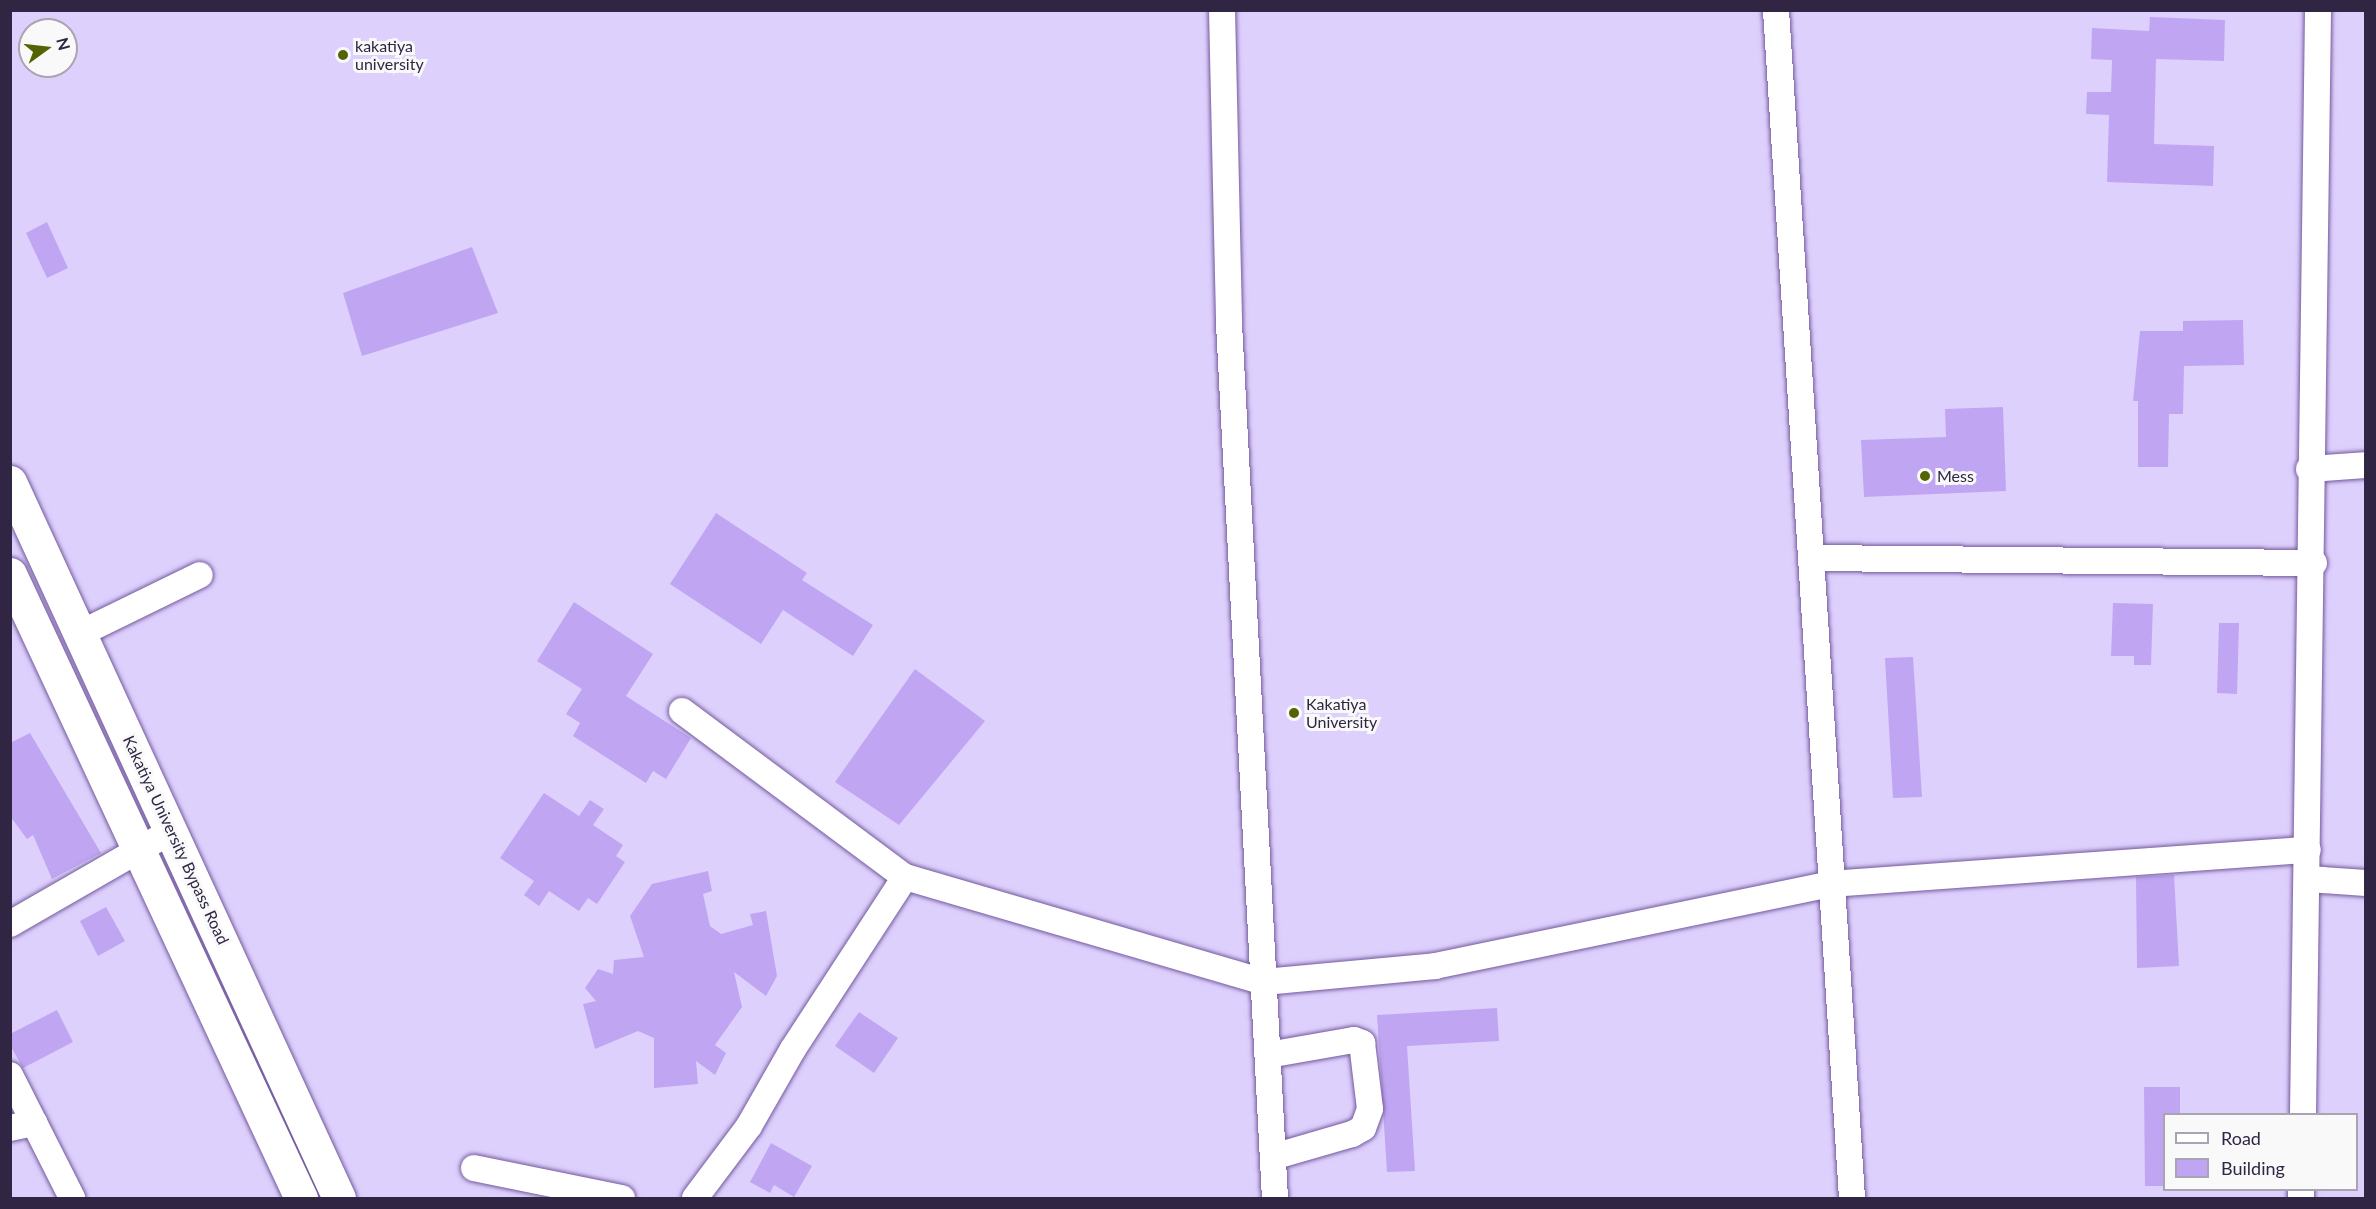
<!DOCTYPE html>
<style>
body{margin:0}
#map{position:relative;width:2376px;height:1209px;overflow:hidden;background:#ded0fd;font-family:Lato,sans-serif}
div>[style]{position:absolute}
.building>*{inset:0;background:#c0a6f2}
.roads{filter:drop-shadow(0 0 2px #735a9e) drop-shadow(0 0 2px #735a9e)}
.minor>*{height:26px;margin:-13px;padding:0 13px;transform-origin:13px;border-radius:13px;background:#fff}
.major>*{height:33px;margin:-16.5px;padding:0 16.5px;transform-origin:16.5px;border-radius:16.5px;background:#fff}
.dots>*{width:16px;height:16px;translate:-50% -50%;box-sizing:border-box;border:3px solid #f9f9f9;border-radius:50%}
span{translate:-50% -50%;white-space:nowrap;text-align:center;line-height:1.15;-webkit-text-stroke:6px #f9f9f9;paint-order:stroke}
.poi-label{font-size:16px;color:#302643}
.left{translate:0 -50%;text-align:left}
.street-label{font-size:16px;color:#302643}
.frame{position:absolute;inset:0;border:12px solid #302643;pointer-events:none}
.legend{position:absolute;left:2163px;top:1113px;width:195px;height:78px;box-sizing:border-box;background:#f9f9f9;border:2px solid #a9a5b0;margin:0;padding:8px 10px;list-style:none;font-size:18px;color:#302643}
.legend li{display:flex;align-items:center;gap:12px;height:30px}
.legend b{width:30px;border:2px solid #a9a5b0}
.north{position:absolute;left:18px;top:18px;width:60px;height:60px;box-sizing:border-box;background:#f9f9f9;border:2px solid #a9a5b0;border-radius:50%;rotate:75deg;font-size:16px;font-weight:700;line-height:24px;text-align:center;color:#302643}
.north::after{content:'';display:block;margin:auto;width:21px;height:27px;background:#546306;clip-path:polygon(50% 0,100% 100%,50% 72%,0 100%)}
</style>
<div id="map">
<div class="building">
<div style="clip-path:polygon(2150px 17px,2225px 20px,2224px 61px,2156px 59px,2154px 144px,2214px 146px,2213px 186px,2107px 182px,2109px 115px,2086px 114px,2087px 92px,2111px 92px,2112px 60px,2091px 59px,2092px 28px,2149px 31px)"></div>
<div style="clip-path:polygon(47px 222px,68px 268px,47px 278px,26px 233px)"></div>
<div style="clip-path:polygon(472px 247px,498px 313px,362px 356px,343px 293px)"></div>
<div style="clip-path:polygon(2243px 320px,2244px 365px,2184px 366px,2183px 414px,2169px 414px,2168px 467px,2138px 467px,2138px 401px,2133px 401px,2140px 331px,2183px 331px,2183px 321px)"></div>
<div style="clip-path:polygon(2003px 407px,2006px 491px,1864px 497px,1861px 440px,1946px 437px,1945px 409px)"></div>
<div style="clip-path:polygon(716px 513px,807px 573px,802px 580px,873px 625px,853px 656px,783px 610px,761px 644px,670px 584px)"></div>
<div style="clip-path:polygon(574px 602px,653px 654px,626px 696px,691px 738px,666px 779px,653px 771px,646px 783px,573px 736px,580px 723px,566px 714px,582px 689px,537px 661px)"></div>
<div style="clip-path:polygon(2113px 603px,2153px 604px,2151px 665px,2134px 665px,2134px 656px,2111px 656px)"></div>
<div style="clip-path:polygon(2219px 623px,2239px 623px,2237px 694px,2217px 693px)"></div>
<div style="clip-path:polygon(1913px 657px,1922px 797px,1893px 798px,1885px 658px)"></div>
<div style="clip-path:polygon(915px 669px,985px 721px,899px 825px,835px 782px)"></div>
<div style="clip-path:polygon(30px 733px,101px 853px,52px 879px,33px 835px,27px 839px,10px 816px,10px 743px)"></div>
<div style="clip-path:polygon(544px 793px,579px 816px,590px 800px,604px 809px,593px 825px,623px 845px,616px 856px,625px 862px,597px 904px,588px 898px,579px 911px,549px 891px,539px 906px,524px 895px,534px 881px,500px 858px)"></div>
<div style="clip-path:polygon(708px 871px,712px 891px,703px 894px,710px 926px,721px 934px,753px 925px,750px 914px,766px 911px,777px 976px,766px 996px,734px 972px,742px 1007px,715px 1045px,726px 1053px,715px 1075px,696px 1061px,698px 1084px,654px 1088px,654px 1038px,638px 1031px,595px 1049px,583px 1004px,596px 1001px,585px 988px,598px 969px,613px 974px,614px 960px,644px 957px,630px 916px,652px 884px)"></div>
<div style="clip-path:polygon(2174px 875px,2179px 966px,2137px 968px,2136px 877px)"></div>
<div style="clip-path:polygon(106px 907px,125px 941px,98px 956px,80px 921px)"></div>
<div style="clip-path:polygon(1497px 1008px,1499px 1041px,1407px 1046px,1415px 1171px,1387px 1172px,1377px 1015px)"></div>
<div style="clip-path:polygon(57px 1010px,73px 1042px,23px 1068px,10px 1045px,10px 1034px)"></div>
<div style="clip-path:polygon(859px 1012px,898px 1038px,874px 1073px,835px 1046px)"></div>
<div style="clip-path:polygon(2144px 1087px,2180px 1087px,2180px 1114px,2164px 1114px,2164px 1186px,2145px 1186px)"></div>
<div style="clip-path:polygon(771px 1143px,812px 1166px,794px 1197px,774px 1185px,770px 1193px,750px 1182px)"></div>
</div>
<div class="roads">
<div class="minor">
<div style="left:1222px;top:10px;width:314px;rotate:88.7deg"></div>
<div style="left:1229px;top:324px;width:875px;rotate:86.99deg"></div>
<div style="left:1776px;top:10px;width:1190px;rotate:86.34deg"></div>
<div style="left:2309px;top:469px;width:57px;rotate:-4deg"></div>
<div style="left:1811px;top:558px;width:503px;rotate:0.57deg"></div>
<div style="left:81px;top:633px;width:132px;rotate:-26deg"></div>
<div style="left:682px;top:711px;width:278px;rotate:36.7deg"></div>
<div style="left:905px;top:877px;width:374px;rotate:16.3deg"></div>
<div style="left:1264px;top:982px;width:172px;rotate:-5.3deg"></div>
<div style="left:1435px;top:966px;width:403px;rotate:-11.7deg"></div>
<div style="left:1830px;top:884px;width:479px;rotate:-4.1deg"></div>
<div style="left:2308px;top:879px;width:58px;rotate:3.9deg"></div>
<div style="left:10px;top:924px;width:185px;rotate:-29.9deg"></div>
<div style="left:1268px;top:1055px;width:87px;rotate:-9.9deg"></div>
<div style="left:1354px;top:1040px;width:9px;rotate:21deg"></div>
<div style="left:1362px;top:1043px;width:66px;rotate:83.1deg"></div>
<div style="left:1370px;top:1109px;width:20px;rotate:110deg"></div>
<div style="left:1363px;top:1128px;width:13px;rotate:151deg"></div>
<div style="left:1352px;top:1134px;width:82px;rotate:163.8deg"></div>
<div style="left:10px;top:1075px;width:138px;rotate:63.2deg"></div>
<div style="left:2303px;top:1114px;width:1104px;rotate:-89.22deg"></div>
<div style="left:10px;top:1128px;width:25px;rotate:-12deg"></div>
<div style="left:474px;top:1168px;width:151px;rotate:11.5deg"></div>
<div style="left:695px;top:1198px;width:90px;rotate:-53.1deg"></div>
<div style="left:749px;top:1126px;width:89px;rotate:-60.3deg"></div>
<div style="left:793px;top:1049px;width:205px;rotate:-56.9deg"></div>
<div style="left:2301px;top:1198px;width:8px;rotate:-90deg"></div>
</div>
<div class="major">
<div style="left:10px;top:482px;width:788px;rotate:65.32deg"></div>
<div style="left:10px;top:574px;width:689px;rotate:65deg"></div>
</div>
</div>
<div class="dots">
<div style="left:343px;top:55px;background:#546306"></div>
<div style="left:1925px;top:476px;background:#546306"></div>
<div style="left:1294px;top:713px;background:#546306"></div>
</div>
<div class="poi-label">
<span class="left" style="left:355px;top:55px">kakatiya<br>university</span>
<span class="left" style="left:1937px;top:476px">Mess</span>
<span class="left" style="left:1306px;top:713px">Kakatiya<br>University</span>
</div>
<div class="street-label">
<span style="left:176px;top:840px;rotate:65deg">Kakatiya University Bypass Road</span>
</div>
<div class="frame"></div>
<ul class="legend">
<li><b style="height:8px;background:#fff"></b>Road</li>
<li><b style="height:16px;background:#c0a6f2"></b>Building</li>
</ul>
<div class="north">N</div>
</div>
